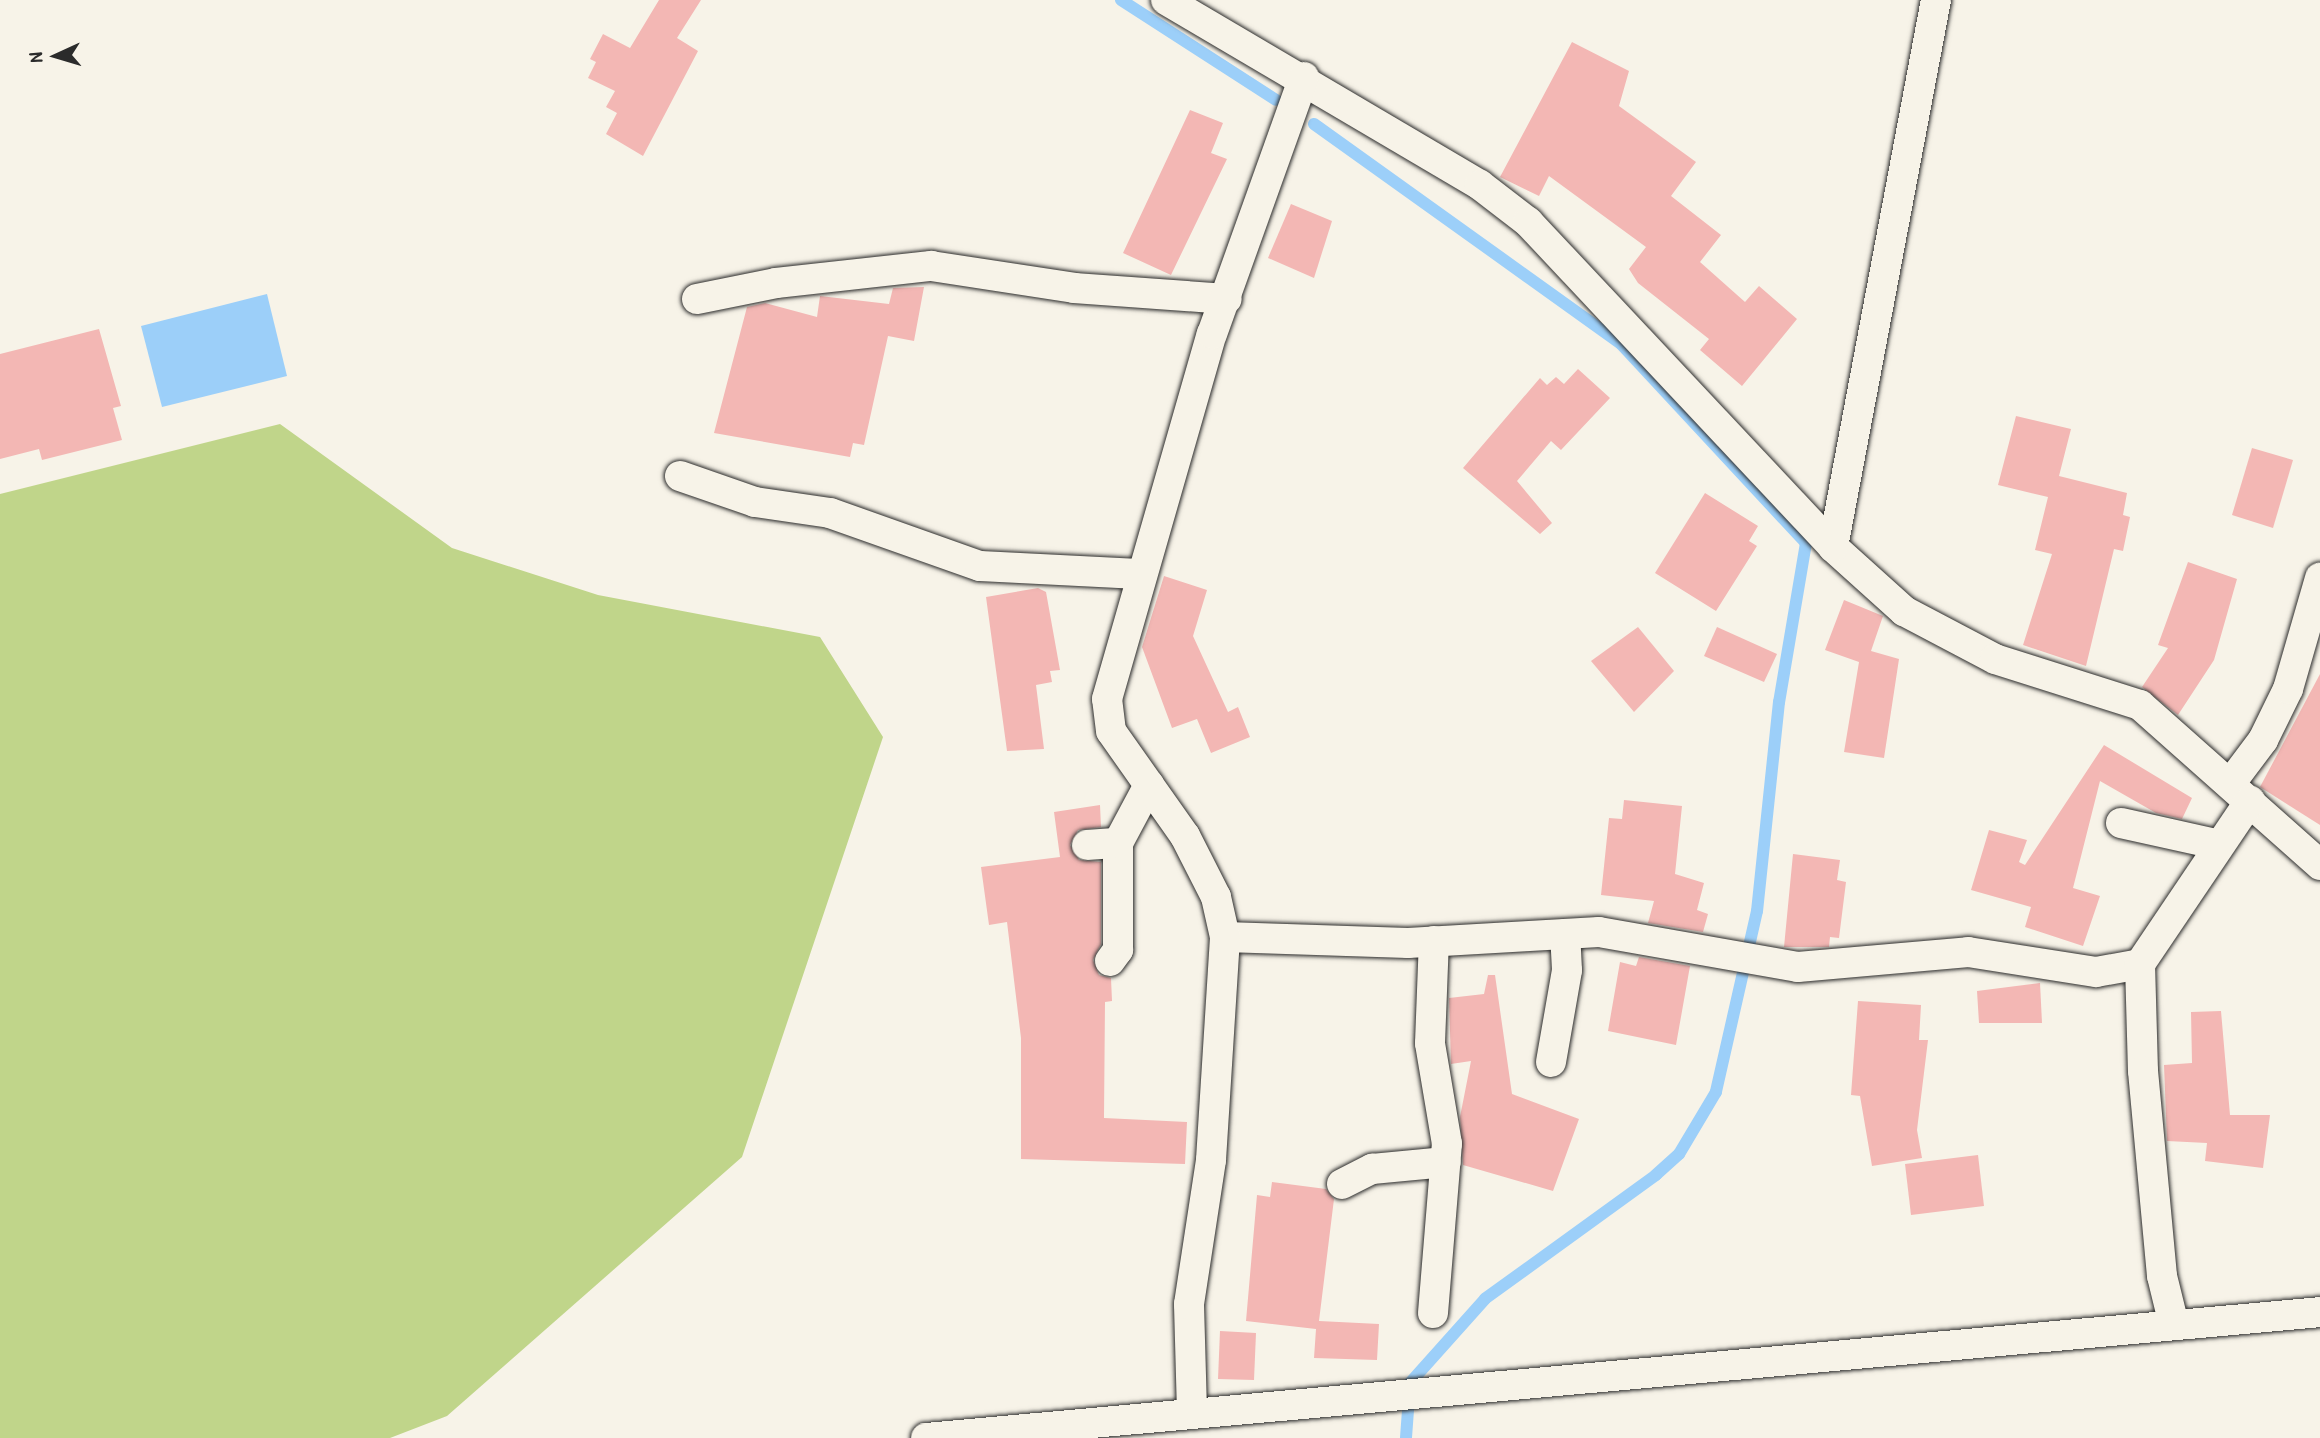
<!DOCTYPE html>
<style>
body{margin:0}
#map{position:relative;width:2320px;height:1438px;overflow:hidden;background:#f7f3e8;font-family:"Patrick Hand",sans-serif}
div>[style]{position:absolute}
.green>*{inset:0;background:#c0d58a}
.water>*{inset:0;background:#9ccff9}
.stream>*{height:12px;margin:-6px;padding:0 6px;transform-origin:6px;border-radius:6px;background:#9ccff9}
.building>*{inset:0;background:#f3b7b4}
.roads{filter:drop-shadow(0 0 2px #2b2b2b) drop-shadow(0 0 2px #2b2b2b)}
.street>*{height:30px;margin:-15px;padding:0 15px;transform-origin:15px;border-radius:15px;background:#f7f3e8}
span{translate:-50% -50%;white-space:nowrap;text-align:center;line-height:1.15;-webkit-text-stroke:7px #f7f3e8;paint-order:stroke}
.north{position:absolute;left:21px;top:21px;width:70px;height:70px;-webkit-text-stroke:5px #f7f3e8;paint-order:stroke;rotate:266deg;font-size:19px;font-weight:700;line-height:28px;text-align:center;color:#2b2b2b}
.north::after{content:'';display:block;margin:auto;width:24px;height:32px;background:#2b2b2b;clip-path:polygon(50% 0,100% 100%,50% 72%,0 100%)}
</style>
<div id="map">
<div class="green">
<div style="clip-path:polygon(280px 424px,452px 548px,598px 595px,820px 637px,883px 737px,742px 1157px,447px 1416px,390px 1438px,0 1438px,0 494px)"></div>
</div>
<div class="water">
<div style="clip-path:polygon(267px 294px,287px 376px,162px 407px,141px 326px)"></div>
</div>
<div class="stream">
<div style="left:1121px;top:0;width:184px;rotate:32.8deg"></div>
<div style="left:1314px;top:124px;width:378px;rotate:35.6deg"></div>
<div style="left:1621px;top:344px;width:272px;rotate:47.1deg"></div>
<div style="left:1806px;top:543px;width:161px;rotate:99.6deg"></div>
<div style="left:1779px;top:702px;width:210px;rotate:96deg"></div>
<div style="left:1757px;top:911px;width:186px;rotate:102.8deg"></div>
<div style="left:1716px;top:1092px;width:72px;rotate:120.8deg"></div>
<div style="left:1679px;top:1154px;width:31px;rotate:138deg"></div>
<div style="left:1656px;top:1175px;width:211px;rotate:144.1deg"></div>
<div style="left:1485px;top:1299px;width:113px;rotate:131.8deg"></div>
<div style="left:1410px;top:1383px;width:55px;rotate:94.2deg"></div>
</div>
<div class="building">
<div style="clip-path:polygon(659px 0,701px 0,677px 38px,698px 51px,643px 156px,606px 134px,617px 113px,606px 107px,615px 91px,588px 78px,596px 62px,590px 59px,603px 34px,630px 48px)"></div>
<div style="clip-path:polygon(1572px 42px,1629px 71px,1619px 106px,1696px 162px,1671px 196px,1721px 235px,1700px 262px,1745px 302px,1759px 286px,1797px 319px,1742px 386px,1700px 350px,1709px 339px,1638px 283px,1629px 269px,1646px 247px,1549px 176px,1539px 196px,1500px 177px)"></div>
<div style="clip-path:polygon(1190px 110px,1223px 123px,1211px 153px,1227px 159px,1171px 275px,1123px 253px)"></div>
<div style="clip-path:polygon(1291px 204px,1332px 221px,1314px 278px,1268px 258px)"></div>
<div style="clip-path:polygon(924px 287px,914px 341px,888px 336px,864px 445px,853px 443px,850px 457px,714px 433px,747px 307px,765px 303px,817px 317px,820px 296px,889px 304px,893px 288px)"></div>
<div style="clip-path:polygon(99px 329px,121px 406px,113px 408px,122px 440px,42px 460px,39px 449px,0 459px,0 354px)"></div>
<div style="clip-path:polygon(1578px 369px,1610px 398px,1561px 450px,1551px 441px,1517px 481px,1552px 523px,1540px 534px,1463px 468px,1540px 378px,1547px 385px,1556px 377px,1564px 384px)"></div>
<div style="clip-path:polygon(2016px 416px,2071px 429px,2059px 476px,2127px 493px,2123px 515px,2130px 517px,2123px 551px,2114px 549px,2086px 666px,2023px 645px,2052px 554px,2035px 550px,2048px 497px,1998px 485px)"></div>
<div style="clip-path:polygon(2252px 448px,2293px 460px,2273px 528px,2232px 515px)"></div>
<div style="clip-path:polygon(1705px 493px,1758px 526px,1749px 541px,1757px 546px,1716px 611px,1655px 573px)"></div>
<div style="clip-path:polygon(2188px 562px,2237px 579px,2214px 660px,2178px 715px,2142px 687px,2168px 648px,2158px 645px)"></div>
<div style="clip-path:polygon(1164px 576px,1207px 590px,1193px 636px,1228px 712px,1238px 707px,1250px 737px,1211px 753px,1197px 719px,1172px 728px,1142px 647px)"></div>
<div style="clip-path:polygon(1038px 588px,1046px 592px,1060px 670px,1050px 671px,1052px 682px,1036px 685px,1044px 749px,1007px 751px,986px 597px)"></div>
<div style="clip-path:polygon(1844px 600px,1883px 616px,1871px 651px,1899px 659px,1884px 758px,1844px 752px,1859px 662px,1825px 650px)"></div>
<div style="clip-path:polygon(1638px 627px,1674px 671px,1634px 712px,1591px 661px)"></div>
<div style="clip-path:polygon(1717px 627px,1777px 654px,1764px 682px,1704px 656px)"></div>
<div style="clip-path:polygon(2320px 674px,2320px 825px,2260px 787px)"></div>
<div style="clip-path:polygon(2104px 745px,2192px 798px,2182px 819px,2156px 813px,2100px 781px,2073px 888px,2100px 896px,2083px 946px,2025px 927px,2031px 907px,1971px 890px,1989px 830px,2027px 840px,2019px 862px,2025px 865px)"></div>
<div style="clip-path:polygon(1624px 800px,1682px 806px,1675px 874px,1704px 883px,1697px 910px,1708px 914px,1703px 932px,1648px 923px,1654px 901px,1601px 895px,1609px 818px,1622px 819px)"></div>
<div style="clip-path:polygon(1100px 805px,1101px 827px,1078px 830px,1070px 845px,1079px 860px,1101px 862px,1101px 944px,1093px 960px,1099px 975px,1111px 978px,1112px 1001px,1105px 1002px,1104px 1118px,1187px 1122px,1185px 1164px,1021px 1159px,1021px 1038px,1007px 922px,989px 925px,981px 867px,1060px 857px,1054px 812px)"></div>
<div style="clip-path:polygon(1793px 854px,1840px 860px,1837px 880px,1846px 882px,1839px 938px,1830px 937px,1829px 947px,1784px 947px)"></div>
<div style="clip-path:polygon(1639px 957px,1690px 966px,1676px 1045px,1608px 1031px,1620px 962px,1636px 966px)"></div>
<div style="clip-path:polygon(1488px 975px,1495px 975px,1512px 1094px,1579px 1119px,1553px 1191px,1463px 1165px,1460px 1117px,1471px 1061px,1451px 1064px,1449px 998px,1484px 994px)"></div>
<div style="clip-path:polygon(2040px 983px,2042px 1023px,1979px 1023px,1977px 991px)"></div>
<div style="clip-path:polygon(1858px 1001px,1921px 1005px,1919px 1040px,1928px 1040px,1917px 1130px,1922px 1158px,1872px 1166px,1860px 1096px,1851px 1095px)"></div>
<div style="clip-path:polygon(2221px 1011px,2230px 1115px,2270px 1115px,2263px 1168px,2205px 1161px,2207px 1143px,2167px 1141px,2164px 1065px,2192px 1063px,2191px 1012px)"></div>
<div style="clip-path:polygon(1978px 1155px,1984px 1206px,1911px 1215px,1905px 1164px)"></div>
<div style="clip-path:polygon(1272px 1182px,1326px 1189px,1334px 1199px,1319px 1321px,1379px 1324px,1377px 1360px,1314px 1358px,1316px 1329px,1246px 1321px,1257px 1195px,1270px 1197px)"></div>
<div style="clip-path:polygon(1220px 1331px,1256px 1333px,1254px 1380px,1218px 1379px)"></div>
</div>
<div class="roads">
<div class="street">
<div style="left:1166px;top:0;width:364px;rotate:30.5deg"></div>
<div style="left:1480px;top:185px;width:61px;rotate:37.6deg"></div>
<div style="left:1528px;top:222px;width:446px;rotate:46.8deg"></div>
<div style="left:1833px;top:547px;width:96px;rotate:42deg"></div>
<div style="left:1904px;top:611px;width:103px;rotate:27.8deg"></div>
<div style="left:1995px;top:659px;width:152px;rotate:17.6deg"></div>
<div style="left:2140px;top:705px;width:241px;rotate:41.6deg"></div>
<div style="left:697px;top:299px;width:81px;rotate:-11.4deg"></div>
<div style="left:776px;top:283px;width:156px;rotate:-6.3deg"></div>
<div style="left:931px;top:266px;width:145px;rotate:8.7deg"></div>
<div style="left:1074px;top:288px;width:153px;rotate:4.1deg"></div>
<div style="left:680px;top:476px;width:79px;rotate:19.1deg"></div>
<div style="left:755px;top:502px;width:76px;rotate:8.3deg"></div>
<div style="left:830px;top:513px;width:159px;rotate:19.5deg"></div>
<div style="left:980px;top:566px;width:159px;rotate:2.9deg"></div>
<div style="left:1833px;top:547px;width:557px;rotate:-79.34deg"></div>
<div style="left:2230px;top:784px;width:55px;rotate:-53.1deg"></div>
<div style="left:2263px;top:740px;width:57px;rotate:-63.9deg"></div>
<div style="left:2288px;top:689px;width:116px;rotate:-73.9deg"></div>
<div style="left:2121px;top:823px;width:101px;rotate:12.5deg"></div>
<div style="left:1087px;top:845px;width:31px;rotate:-4deg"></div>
<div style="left:1225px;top:937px;width:183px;rotate:1.9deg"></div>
<div style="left:1408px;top:943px;width:191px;rotate:-3.3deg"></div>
<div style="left:1599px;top:932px;width:202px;rotate:10deg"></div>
<div style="left:1798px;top:967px;width:171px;rotate:-5deg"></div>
<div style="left:1968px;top:952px;width:130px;rotate:8.9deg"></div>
<div style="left:2096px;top:972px;width:45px;rotate:-10.3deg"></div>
<div style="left:2140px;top:964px;width:197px;rotate:-56deg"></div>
<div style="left:1110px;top:961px;width:14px;rotate:-54deg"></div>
<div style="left:1118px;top:950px;width:107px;rotate:-90deg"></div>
<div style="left:1118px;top:843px;width:66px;rotate:-61.9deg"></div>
<div style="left:2140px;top:964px;width:107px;rotate:88.4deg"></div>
<div style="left:2143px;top:1071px;width:206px;rotate:84.7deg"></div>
<div style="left:2162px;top:1276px;width:50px;rotate:76.2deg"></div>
<div style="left:1551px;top:1062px;width:93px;rotate:-80.1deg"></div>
<div style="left:1567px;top:970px;width:36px;rotate:-93deg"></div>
<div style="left:1342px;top:1184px;width:34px;rotate:-27deg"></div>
<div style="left:1372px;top:1169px;width:74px;rotate:-5.4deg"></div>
<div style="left:1433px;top:1313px;width:170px;rotate:-85.3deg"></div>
<div style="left:1447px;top:1144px;width:102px;rotate:-99.6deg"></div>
<div style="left:1430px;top:1043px;width:102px;rotate:-87.8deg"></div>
<div style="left:1192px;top:1412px;width:108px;rotate:-91.6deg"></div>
<div style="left:1189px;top:1304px;width:146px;rotate:-81.3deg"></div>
<div style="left:1211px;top:1160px;width:223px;rotate:-86.4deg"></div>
<div style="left:1225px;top:937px;width:41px;rotate:-102.7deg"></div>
<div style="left:1216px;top:897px;width:68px;rotate:-116.9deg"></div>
<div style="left:1185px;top:836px;width:128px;rotate:-125.2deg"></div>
<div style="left:1111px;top:731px;width:32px;rotate:-97deg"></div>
<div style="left:1107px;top:699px;width:380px;rotate:-74deg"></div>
<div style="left:1212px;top:334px;width:273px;rotate:-70.3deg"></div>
<div style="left:926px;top:1438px;width:1400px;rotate:-5.16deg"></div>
</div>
</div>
<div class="north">N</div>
</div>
